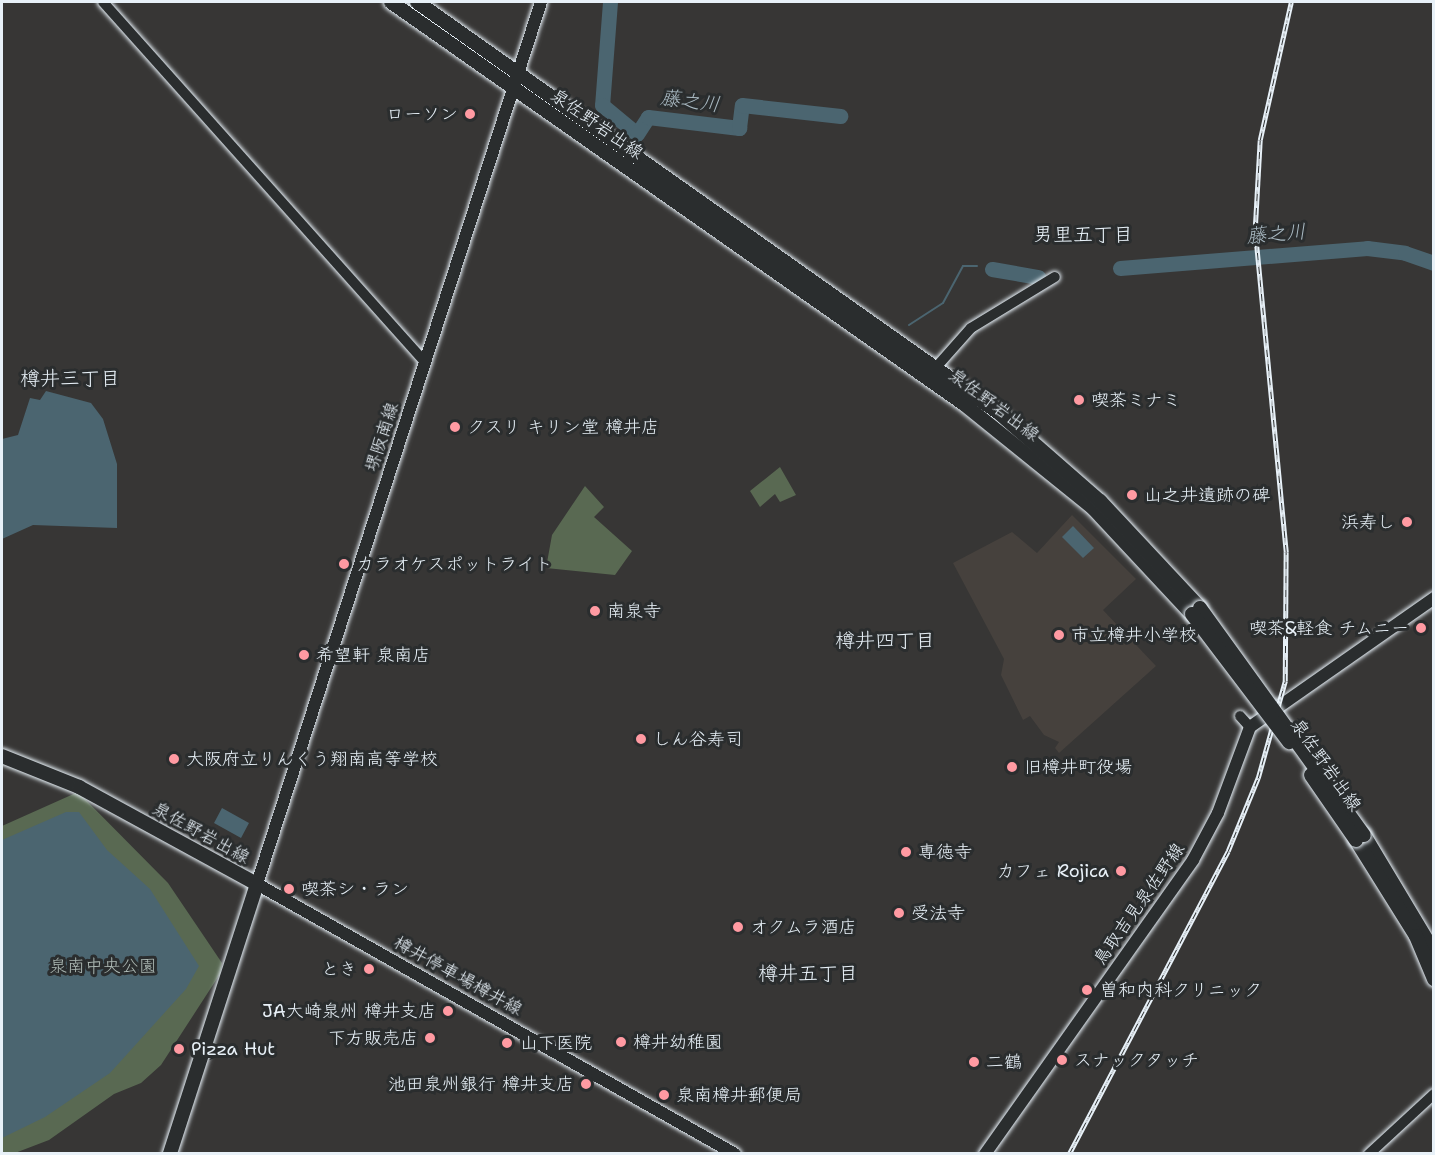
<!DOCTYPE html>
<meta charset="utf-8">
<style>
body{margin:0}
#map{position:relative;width:1435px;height:1155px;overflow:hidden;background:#373635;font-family:"Shantell Sans","Klee One",sans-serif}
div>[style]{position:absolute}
.built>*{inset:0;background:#46413d}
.green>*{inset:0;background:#596952}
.water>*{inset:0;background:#4b6570}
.stream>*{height:2px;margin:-1px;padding:0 1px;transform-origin:1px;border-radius:1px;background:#4b6570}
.river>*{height:15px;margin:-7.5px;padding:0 7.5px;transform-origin:7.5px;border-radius:7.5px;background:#4b6570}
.roads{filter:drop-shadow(0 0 2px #e8f1f8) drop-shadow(0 0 2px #e8f1f8)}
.tertiary>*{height:10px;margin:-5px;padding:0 5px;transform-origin:5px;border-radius:5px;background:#2a2d2e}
.secondary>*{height:12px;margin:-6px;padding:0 6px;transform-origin:6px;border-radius:6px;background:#2a2d2e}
.primary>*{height:14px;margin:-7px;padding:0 7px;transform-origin:7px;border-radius:7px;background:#2a2d2e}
.rail>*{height:4.5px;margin-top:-2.25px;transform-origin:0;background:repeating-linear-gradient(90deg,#2a2d2e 0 7px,#e8f1f8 0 14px);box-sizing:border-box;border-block:2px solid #e8f1f8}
.bridges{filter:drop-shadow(0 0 2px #e8f1f8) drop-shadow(0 0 2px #e8f1f8)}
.primary-bridge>*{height:14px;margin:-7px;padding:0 7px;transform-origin:7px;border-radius:7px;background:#2a2d2e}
.dots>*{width:16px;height:16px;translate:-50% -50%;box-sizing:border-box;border:3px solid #2a2d2e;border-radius:50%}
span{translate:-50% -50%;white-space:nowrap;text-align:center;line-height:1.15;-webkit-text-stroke:6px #2a2d2e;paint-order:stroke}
.poi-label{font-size:18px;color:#e8f1f8}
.right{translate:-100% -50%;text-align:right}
.left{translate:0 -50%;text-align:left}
.street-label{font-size:18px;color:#e8f1f8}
.park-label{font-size:18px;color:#afbbb6}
.water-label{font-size:20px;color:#a9b9c2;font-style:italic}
.neighbourhood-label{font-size:20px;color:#e8f1f8}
.frame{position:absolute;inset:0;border:3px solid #e8f1f8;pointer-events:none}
</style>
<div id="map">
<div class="built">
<div style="clip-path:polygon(1072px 515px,1136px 579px,1103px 610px,1156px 666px,1059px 753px,1055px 748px,1059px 742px,1044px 735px,1030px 716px,1023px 720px,1001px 675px,1004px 659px,953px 563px,1012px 532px,1037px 553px)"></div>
</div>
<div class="green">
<div style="clip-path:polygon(780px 467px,796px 495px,780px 502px,775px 494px,760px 507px,750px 491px)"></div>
<div style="clip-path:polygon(585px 486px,604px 507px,594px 517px,632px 551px,615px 575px,546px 568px,552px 535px)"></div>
<div style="clip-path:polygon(78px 792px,168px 883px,222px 963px,220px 974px,161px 1065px,141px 1083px,114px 1094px,49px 1140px,15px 1153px,2px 1154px,2px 826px)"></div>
</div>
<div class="water">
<div style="clip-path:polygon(46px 391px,91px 403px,103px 419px,117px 464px,117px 528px,33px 525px,2px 539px,2px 439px,18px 435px,30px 398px,40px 400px)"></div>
<div style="clip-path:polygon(1073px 526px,1094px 548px,1083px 558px,1062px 537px)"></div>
<div style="clip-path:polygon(222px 808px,249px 823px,241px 838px,214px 823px)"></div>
<div style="clip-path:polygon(66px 812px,79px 812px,107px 850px,150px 889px,199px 966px,186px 989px,110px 1073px,45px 1117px,2px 1138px,2px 840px)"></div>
</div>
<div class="stream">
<div style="left:909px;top:325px;width:40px;rotate:-32.9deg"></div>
<div style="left:943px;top:303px;width:42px;rotate:-61.6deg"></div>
<div style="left:963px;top:266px;width:14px"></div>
</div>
<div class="river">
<div style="left:610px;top:2px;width:103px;rotate:94.4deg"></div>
<div style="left:602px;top:105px;width:45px;rotate:39.6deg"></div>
<div style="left:637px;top:134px;width:20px;rotate:-57deg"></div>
<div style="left:648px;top:117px;width:92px;rotate:6.9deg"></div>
<div style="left:739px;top:128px;width:23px;rotate:-83deg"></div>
<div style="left:742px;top:105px;width:99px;rotate:6.4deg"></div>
<div style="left:1120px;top:268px;width:248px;rotate:-4.6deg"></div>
<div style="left:1367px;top:248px;width:38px;rotate:7deg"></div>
<div style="left:1405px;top:253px;width:31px;rotate:19deg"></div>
<div style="left:992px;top:269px;width:47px;rotate:9.9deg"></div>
</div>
<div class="roads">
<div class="tertiary">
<div style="left:103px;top:2px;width:483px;rotate:48.2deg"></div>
<div style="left:931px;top:373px;width:60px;rotate:-48.4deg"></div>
<div style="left:971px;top:328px;width:98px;rotate:-31.3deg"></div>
<div style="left:1240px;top:716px;width:15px;rotate:48deg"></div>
<div style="left:1369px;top:1154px;width:88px;rotate:-42.7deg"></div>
</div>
<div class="secondary">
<div style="left:541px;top:2px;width:927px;rotate:107.85deg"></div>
<div style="left:257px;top:884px;width:549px;rotate:29.46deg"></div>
<div style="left:985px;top:1154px;width:360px;rotate:-54.7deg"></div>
<div style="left:1193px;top:860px;width:53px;rotate:-62deg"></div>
<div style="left:1218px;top:813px;width:92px;rotate:-69.6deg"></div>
<div style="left:1250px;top:727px;width:225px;rotate:-35deg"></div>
</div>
<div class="primary">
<div style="left:391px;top:2px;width:700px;rotate:35.05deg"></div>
<div style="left:964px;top:404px;width:166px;rotate:38.9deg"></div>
<div style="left:1093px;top:508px;width:145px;rotate:47deg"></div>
<div style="left:417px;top:2px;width:712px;rotate:35.23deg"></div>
<div style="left:999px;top:413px;width:134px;rotate:41.1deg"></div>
<div style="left:1100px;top:501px;width:146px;rotate:46.9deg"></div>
<div style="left:2px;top:756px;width:83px;rotate:21.9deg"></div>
<div style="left:79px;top:787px;width:203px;rotate:28.6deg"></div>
<div style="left:257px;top:884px;width:284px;rotate:107.9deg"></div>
<div style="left:1364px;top:835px;width:136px;rotate:59.1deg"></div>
<div style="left:1356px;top:840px;width:113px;rotate:58deg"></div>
<div style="left:1416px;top:936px;width:47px;rotate:67.3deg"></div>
</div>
</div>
<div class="rail">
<div style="left:1069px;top:1154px;width:342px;rotate:-62.3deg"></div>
<div style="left:1228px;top:851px;width:79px;rotate:-67.7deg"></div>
<div style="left:1258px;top:778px;width:101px;rotate:-74.4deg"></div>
<div style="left:1285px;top:681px;width:129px;rotate:-89.6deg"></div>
<div style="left:1286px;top:552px;width:324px;rotate:-95.5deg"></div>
<div style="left:1255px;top:229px;width:89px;rotate:-86.8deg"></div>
<div style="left:1260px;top:140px;width:141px;rotate:-77.3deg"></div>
</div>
<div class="bridges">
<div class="primary-bridge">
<div style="left:1200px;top:608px;width:280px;rotate:54.2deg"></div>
<div style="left:1192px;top:614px;width:161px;rotate:52.8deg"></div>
<div style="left:1311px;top:775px;width:79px;rotate:55.3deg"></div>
</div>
</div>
<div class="dots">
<div style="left:470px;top:114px;background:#ff9aa2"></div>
<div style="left:1079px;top:400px;background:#ff9aa2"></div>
<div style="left:455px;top:427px;background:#ff9aa2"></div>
<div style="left:1132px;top:495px;background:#ff9aa2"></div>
<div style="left:1407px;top:522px;background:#ff9aa2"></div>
<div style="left:344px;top:564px;background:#ff9aa2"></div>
<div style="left:595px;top:611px;background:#ff9aa2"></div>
<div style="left:1421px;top:628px;background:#ff9aa2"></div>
<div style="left:1059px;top:635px;background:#ff9aa2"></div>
<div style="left:304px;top:655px;background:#ff9aa2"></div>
<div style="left:641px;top:739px;background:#ff9aa2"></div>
<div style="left:174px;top:759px;background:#ff9aa2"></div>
<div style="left:1012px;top:767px;background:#ff9aa2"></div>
<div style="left:906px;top:852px;background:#ff9aa2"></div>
<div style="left:1121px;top:871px;background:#ff9aa2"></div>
<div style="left:289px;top:889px;background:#ff9aa2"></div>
<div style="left:899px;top:913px;background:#ff9aa2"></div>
<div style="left:738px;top:927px;background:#ff9aa2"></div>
<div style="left:369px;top:969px;background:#ff9aa2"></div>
<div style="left:1087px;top:990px;background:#ff9aa2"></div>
<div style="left:448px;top:1011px;background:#ff9aa2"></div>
<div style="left:430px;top:1038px;background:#ff9aa2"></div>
<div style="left:621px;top:1042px;background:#ff9aa2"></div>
<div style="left:507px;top:1043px;background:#ff9aa2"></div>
<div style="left:179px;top:1049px;background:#ff9aa2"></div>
<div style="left:1062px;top:1060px;background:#ff9aa2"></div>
<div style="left:974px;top:1062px;background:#ff9aa2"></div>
<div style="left:586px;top:1084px;background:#ff9aa2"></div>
<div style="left:664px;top:1095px;background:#ff9aa2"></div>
</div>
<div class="poi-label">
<span class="right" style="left:458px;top:114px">ローソン</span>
<span class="left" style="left:1091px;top:400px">喫茶ミナミ</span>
<span class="left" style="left:467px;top:427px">クスリ キリン堂 樽井店</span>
<span class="left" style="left:1144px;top:495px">山之井遺跡の碑</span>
<span class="right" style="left:1395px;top:522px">浜寿し</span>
<span class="left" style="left:356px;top:564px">カラオケスポットライト</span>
<span class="left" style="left:607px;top:611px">南泉寺</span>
<span class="right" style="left:1409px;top:628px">喫茶&amp;軽食 チムニー</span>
<span class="left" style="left:1071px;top:635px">市立樽井小学校</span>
<span class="left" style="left:316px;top:655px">希望軒 泉南店</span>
<span class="left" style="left:653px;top:739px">しん谷寿司</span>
<span class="left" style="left:186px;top:759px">大阪府立りんくう翔南高等学校</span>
<span class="left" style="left:1024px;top:767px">旧樽井町役場</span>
<span class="left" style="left:918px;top:852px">専徳寺</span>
<span class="right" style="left:1109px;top:871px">カフェ Rojica</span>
<span class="left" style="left:301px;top:889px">喫茶シ・ラン</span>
<span class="left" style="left:911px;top:913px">受法寺</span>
<span class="left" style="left:750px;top:927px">オクムラ酒店</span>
<span class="right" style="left:357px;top:969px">とき</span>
<span class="left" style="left:1100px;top:990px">曽和内科クリニック</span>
<span class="right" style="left:436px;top:1011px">JA大崎泉州 樽井支店</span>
<span class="right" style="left:418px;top:1038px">下方販売店</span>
<span class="left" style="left:633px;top:1042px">樽井幼稚園</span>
<span class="left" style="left:520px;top:1043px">山下医院</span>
<span class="left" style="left:191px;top:1049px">Pizza Hut</span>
<span class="left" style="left:1074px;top:1060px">スナックタッチ</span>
<span class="left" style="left:986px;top:1062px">二鶴</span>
<span class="right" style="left:574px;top:1084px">池田泉州銀行 樽井支店</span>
<span class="left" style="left:676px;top:1095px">泉南樽井郵便局</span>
</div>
<div class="street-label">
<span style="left:597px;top:124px;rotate:35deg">泉佐野岩出線</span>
<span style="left:994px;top:405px;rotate:37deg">泉佐野岩出線</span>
<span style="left:382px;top:437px;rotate:-72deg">堺阪南線</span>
<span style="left:1326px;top:765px;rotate:55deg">泉佐野岩出線</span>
<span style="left:201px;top:833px;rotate:29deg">泉佐野岩出線</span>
<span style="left:1139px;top:904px;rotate:-55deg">鳥取吉見泉佐野線</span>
<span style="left:458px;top:976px;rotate:29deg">樽井停車場樽井線</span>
</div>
<div class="park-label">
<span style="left:103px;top:966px">泉南中央公園</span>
</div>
<div class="water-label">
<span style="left:690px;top:101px;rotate:7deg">藤之川</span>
<span style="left:1276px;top:234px;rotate:-5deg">藤之川</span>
</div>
<div class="neighbourhood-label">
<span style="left:1083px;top:234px">男里五丁目</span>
<span style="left:70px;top:378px">樽井三丁目</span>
<span style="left:885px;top:640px">樽井四丁目</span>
<span style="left:808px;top:973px">樽井五丁目</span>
</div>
<div class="frame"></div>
</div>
